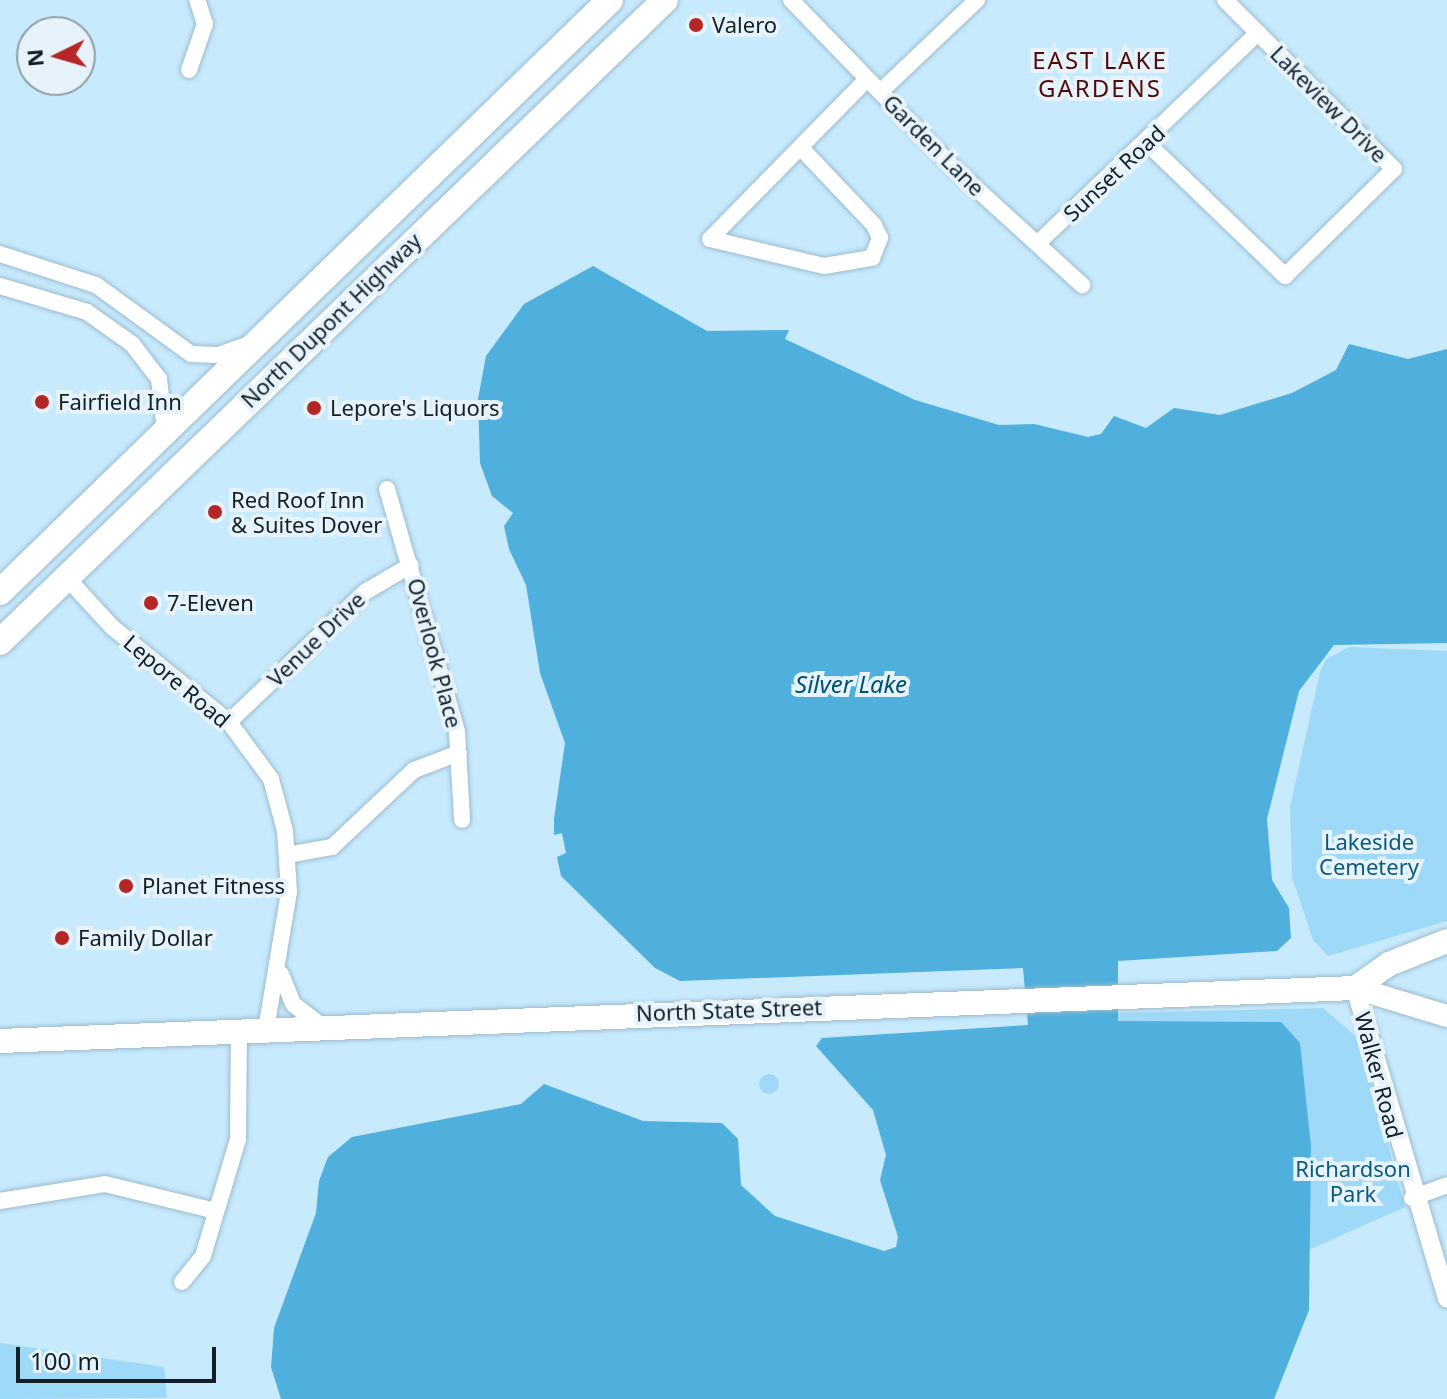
<!DOCTYPE html>
<style>
body{margin:0}
#map{position:relative;width:1447px;height:1399px;overflow:hidden;background:#c8eafd;font-family:"Noto Sans",sans-serif}
div>[style]{position:absolute}
.green>*{inset:0;background:#9fd9f8}
.round{border-radius:50%}
.water>*{inset:0;background:#4fafdd}
.roads{filter:drop-shadow(0 0 2px #9bbccf) drop-shadow(0 0 2px #9bbccf)}
.minor>*{height:16px;margin:-8px;padding:0 8px;transform-origin:8px;border-radius:8px;background:#fff}
.tertiary>*{height:18px;margin:-9px;padding:0 9px;transform-origin:9px;border-radius:9px;background:#fff}
.secondary>*{height:22px;margin:-11px;padding:0 11px;transform-origin:11px;border-radius:11px;background:#fff}
.primary>*{height:24px;margin:-12px;padding:0 12px;transform-origin:12px;border-radius:12px;background:#fff}
.trunk>*{height:26px;margin:-13px;padding:0 13px;transform-origin:13px;border-radius:13px;background:#fff}
.dots>*{width:22px;height:22px;translate:-50% -50%;box-sizing:border-box;border:4px solid #e6f3fb;border-radius:50%}
span{translate:-50% -50%;white-space:nowrap;text-align:center;line-height:1.15;-webkit-text-stroke:8px #e6f3fb;paint-order:stroke}
.poi-label{font-size:22px;color:#132027}
.left{translate:0 -50%;text-align:left}
.street-label{font-size:22px;color:#132027}
.park-label{font-size:22px;color:#0d5a7a}
.neighbourhood-label{font-size:24px;color:#500b0b;letter-spacing:2px}
.water-label{font-size:24px;color:#005271;font-style:italic}
.north{position:absolute;left:16px;top:16px;width:80px;height:80px;box-sizing:border-box;background:#e6f3fb;border:2px solid #929fa6;border-radius:50%;rotate:265deg;font-size:22px;font-weight:700;line-height:32px;text-align:center;color:#132027}
.north::after{content:'';display:block;margin:auto;width:28px;height:36px;background:#b52626;clip-path:polygon(50% 0,100% 100%,50% 72%,0 100%)}
.scale{position:absolute;left:16px;top:1347px;width:200px;height:36px;box-sizing:border-box;border:4px solid #132027;border-top:0;padding-left:10px;font-size:24px;line-height:28px;white-space:nowrap;color:#132027;-webkit-text-stroke:6px #e6f3fb;paint-order:stroke}
</style>
<div id="map">
<div class="green">
<div style="clip-path:polygon(1349px 647px,1447px 651px,1447px 921px,1328px 956px,1313px 940px,1292px 877px,1290px 807px,1320px 672px,1326px 659px)"></div>
<div style="clip-path:polygon(1323px 1008px,1359px 1039px,1405px 1207px,1306px 1251px,1311px 1147px,1117px 1021px,1118px 1013px)"></div>
<div class="round" style="left:759px;top:1074px;width:20px;height:20px"></div>
<div style="clip-path:polygon(0 1343px,164px 1367px,167px 1398px,0 1399px)"></div>
</div>
<div class="water">
<div style="clip-path:polygon(593px 266px,707px 331px,789px 330px,785px 339px,915px 400px,999px 425px,1034px 424px,1088px 437px,1101px 434px,1114px 416px,1146px 428px,1174px 408px,1220px 415px,1292px 393px,1336px 370px,1349px 344px,1408px 359px,1447px 349px,1447px 643px,1334px 645px,1299px 691px,1267px 819px,1272px 880px,1289px 908px,1291px 938px,1277px 951px,1118px 961px,1118px 1021px,1281px 1022px,1300px 1043px,1311px 1147px,1309px 1310px,1274px 1399px,281px 1399px,271px 1367px,274px 1328px,316px 1213px,319px 1181px,328px 1157px,352px 1137px,521px 1104px,544px 1084px,643px 1121px,722px 1123px,738px 1139px,741px 1185px,775px 1216px,884px 1251px,896px 1247px,898px 1237px,880px 1180px,886px 1155px,873px 1110px,816px 1046px,822px 1038px,1028px 1025px,1023px 968px,680px 981px,655px 968px,561px 876px,557px 857px,566px 853px,562px 833px,554px 835px,554px 819px,565px 743px,540px 673px,526px 585px,509px 549px,504px 526px,513px 513px,492px 496px,480px 463px,478px 399px,486px 356px,524px 304px)"></div>
</div>
<div class="roads">
<div class="minor">
<div style="left:791px;top:0;width:237px;rotate:45.9deg"></div>
<div style="left:956px;top:170px;width:171px;rotate:42.4deg"></div>
<div style="left:189px;top:70px;width:49px;rotate:-70.8deg"></div>
<div style="left:205px;top:24px;width:25px;rotate:-108deg"></div>
<div style="left:880px;top:92px;width:134px;rotate:-43.5deg"></div>
<div style="left:1147px;top:143px;width:192px;rotate:43.9deg"></div>
<div style="left:1285px;top:276px;width:153px;rotate:-44.5deg"></div>
<div style="left:1394px;top:169px;width:239px;rotate:-135deg"></div>
<div style="left:710px;top:239px;width:117px;rotate:13.3deg"></div>
<div style="left:824px;top:266px;width:49px;rotate:-9.5deg"></div>
<div style="left:872px;top:258px;width:22px;rotate:-68deg"></div>
<div style="left:880px;top:238px;width:14px;rotate:-115deg"></div>
<div style="left:874px;top:225px;width:106px;rotate:-133.5deg"></div>
<div style="left:710px;top:239px;width:224px;rotate:-45.5deg"></div>
<div style="left:1037px;top:244px;width:306px;rotate:-43.7deg"></div>
<div style="left:0;top:254px;width:101px;rotate:17.9deg"></div>
<div style="left:96px;top:285px;width:117px;rotate:36deg"></div>
<div style="left:191px;top:354px;width:27px;rotate:2deg"></div>
<div style="left:218px;top:355px;width:34px;rotate:-19deg"></div>
<div style="left:0;top:286px;width:91px;rotate:16.6deg"></div>
<div style="left:87px;top:312px;width:55px;rotate:35.4deg"></div>
<div style="left:132px;top:344px;width:44px;rotate:52.4deg"></div>
<div style="left:159px;top:379px;width:53px;rotate:83.5deg"></div>
<div style="left:387px;top:489px;width:253px;rotate:73.9deg"></div>
<div style="left:457px;top:732px;width:88px;rotate:86.7deg"></div>
<div style="left:67px;top:578px;width:67px;rotate:47.4deg"></div>
<div style="left:112px;top:627px;width:151px;rotate:39.1deg"></div>
<div style="left:229px;top:722px;width:71px;rotate:53.6deg"></div>
<div style="left:271px;top:779px;width:54px;rotate:74.9deg"></div>
<div style="left:285px;top:831px;width:61px;rotate:86.2deg"></div>
<div style="left:289px;top:892px;width:139px;rotate:99.5deg"></div>
<div style="left:229px;top:722px;width:188px;rotate:-43.7deg"></div>
<div style="left:365px;top:592px;width:53px;rotate:-30.4deg"></div>
<div style="left:287px;top:855px;width:46px;rotate:-10.1deg"></div>
<div style="left:332px;top:847px;width:112px;rotate:-43.2deg"></div>
<div style="left:414px;top:770px;width:48px;rotate:-20.7deg"></div>
<div style="left:281px;top:974px;width:32px;rotate:68deg"></div>
<div style="left:293px;top:1004px;width:38px;rotate:37deg"></div>
<div style="left:1412px;top:1198px;width:37px;rotate:-20deg"></div>
<div style="left:0;top:1201px;width:106px;rotate:-9.2deg"></div>
<div style="left:105px;top:1184px;width:114px;rotate:13.7deg"></div>
<div style="left:182px;top:1282px;width:33px;rotate:-51deg"></div>
<div style="left:203px;top:1256px;width:122px;rotate:-73.3deg"></div>
<div style="left:238px;top:1139px;width:109px;rotate:-89.5deg"></div>
</div>
<div class="tertiary">
<div style="left:1355px;top:988px;width:324px;rotate:73.5deg"></div>
</div>
<div class="secondary">
<div style="left:1355px;top:988px;width:96px;rotate:16.9deg"></div>
</div>
<div class="primary">
<div style="left:0;top:1041px;width:1356px;rotate:-2.24deg"></div>
<div style="left:1355px;top:988px;width:42px;rotate:-35.2deg"></div>
<div style="left:1389px;top:964px;width:62px;rotate:-21.6deg"></div>
</div>
<div class="trunk">
<div style="left:0;top:592px;width:850px;rotate:-44.14deg"></div>
<div style="left:0;top:642px;width:924px;rotate:-43.99deg"></div>
</div>
</div>
<div class="dots">
<div style="left:696px;top:25px;background:#b52626"></div>
<div style="left:42px;top:402px;background:#b52626"></div>
<div style="left:314px;top:408px;background:#b52626"></div>
<div style="left:215px;top:512px;background:#b52626"></div>
<div style="left:151px;top:603px;background:#b52626"></div>
<div style="left:126px;top:886px;background:#b52626"></div>
<div style="left:62px;top:938px;background:#b52626"></div>
</div>
<div class="poi-label">
<span class="left" style="left:712px;top:25px">Valero</span>
<span class="left" style="left:58px;top:402px">Fairfield Inn</span>
<span class="left" style="left:330px;top:408px">Lepore's Liquors</span>
<span class="left" style="left:231px;top:512px">Red Roof Inn<br>&amp; Suites Dover</span>
<span class="left" style="left:167px;top:603px">7-Eleven</span>
<span class="left" style="left:142px;top:886px">Planet Fitness</span>
<span class="left" style="left:78px;top:938px">Family Dollar</span>
</div>
<div class="street-label">
<span style="left:1329px;top:104px;rotate:45deg">Lakeview Drive</span>
<span style="left:934px;top:145px;rotate:45deg">Garden Lane</span>
<span style="left:1114px;top:173px;rotate:-43deg">Sunset Road</span>
<span style="left:331px;top:320px;rotate:-44deg">North Dupont Highway</span>
<span style="left:316px;top:639px;rotate:-44deg">Venue Drive</span>
<span style="left:435px;top:653px;rotate:75deg">Overlook Place</span>
<span style="left:177px;top:681px;rotate:40deg">Lepore Road</span>
<span style="left:729px;top:1010px;rotate:-2deg">North State Street</span>
<span style="left:1379px;top:1075px;rotate:75deg">Walker Road</span>
</div>
<div class="park-label">
<span style="left:1369px;top:854px">Lakeside<br>Cemetery</span>
<span style="left:1353px;top:1181px">Richardson<br>Park</span>
</div>
<div class="neighbourhood-label">
<span style="left:1100px;top:74px">EAST LAKE<br>GARDENS</span>
</div>
<div class="water-label">
<span style="left:851px;top:684px">Silver Lake</span>
</div>
<div class="north">N</div>
<div class="scale">100 m</div>
</div>
